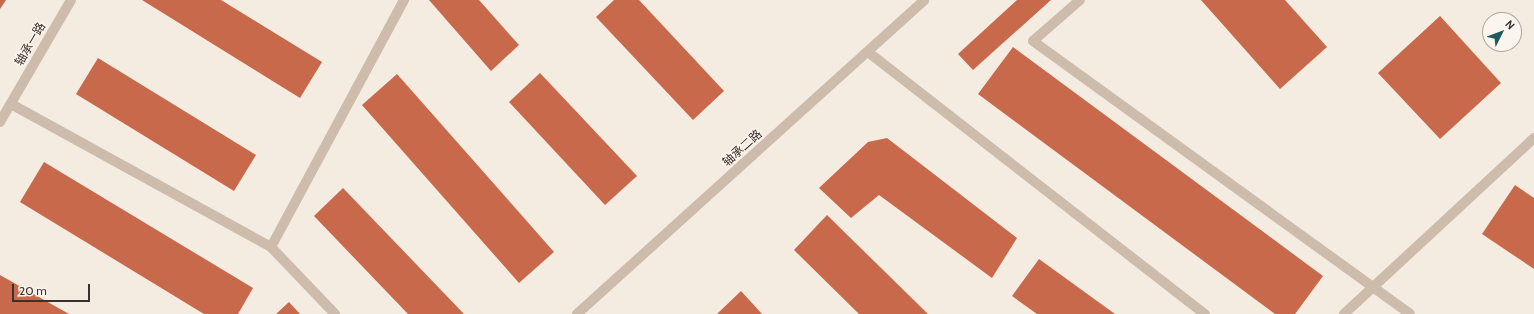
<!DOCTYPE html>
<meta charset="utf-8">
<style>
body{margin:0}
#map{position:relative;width:1534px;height:314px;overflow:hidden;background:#f4ebe1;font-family:Cabin,"Noto Sans SC",sans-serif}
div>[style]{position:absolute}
.building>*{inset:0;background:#c8694b}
.service>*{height:10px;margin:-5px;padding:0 5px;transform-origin:5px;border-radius:5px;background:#cdbbac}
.minor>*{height:10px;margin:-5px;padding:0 5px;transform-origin:5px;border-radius:5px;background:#cdbbac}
.tertiary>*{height:10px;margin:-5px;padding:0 5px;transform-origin:5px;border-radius:5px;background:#cdbbac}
span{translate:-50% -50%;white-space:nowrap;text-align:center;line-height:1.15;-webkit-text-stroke:3px #fbf5ee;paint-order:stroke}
.street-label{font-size:12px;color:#3b302b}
.north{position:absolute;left:1482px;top:12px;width:40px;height:40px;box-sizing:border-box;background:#fbf5ee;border:1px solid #aea6a0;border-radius:50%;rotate:48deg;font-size:11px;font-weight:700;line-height:16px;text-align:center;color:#3b302b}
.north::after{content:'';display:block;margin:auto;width:14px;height:18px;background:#1f5a5e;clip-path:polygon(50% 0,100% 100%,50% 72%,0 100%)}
.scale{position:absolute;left:12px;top:284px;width:78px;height:18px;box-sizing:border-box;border:2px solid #3b302b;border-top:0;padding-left:5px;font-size:12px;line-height:14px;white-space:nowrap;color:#3b302b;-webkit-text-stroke:3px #fbf5ee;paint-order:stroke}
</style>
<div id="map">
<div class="building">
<div style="clip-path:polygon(0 0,6px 0,0 9px)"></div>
<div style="clip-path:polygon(142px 0,221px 0,322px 62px,300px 98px)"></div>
<div style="clip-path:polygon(429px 0,479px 0,519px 45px,491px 71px)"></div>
<div style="clip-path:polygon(614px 0,639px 0,724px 91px,693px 120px,596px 17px)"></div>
<div style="clip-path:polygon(1017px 0,1051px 0,973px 70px,958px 54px)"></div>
<div style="clip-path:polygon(1201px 0,1285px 0,1327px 47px,1280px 89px)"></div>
<div style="clip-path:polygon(1440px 16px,1501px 83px,1440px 139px,1378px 73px)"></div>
<div style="clip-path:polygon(1013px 47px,1323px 276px,1295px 314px,1275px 314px,978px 94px)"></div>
<div style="clip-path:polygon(98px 58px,256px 155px,234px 191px,76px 94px)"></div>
<div style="clip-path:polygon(540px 73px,637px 176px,605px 205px,509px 102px)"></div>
<div style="clip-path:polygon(397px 74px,554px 252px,519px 283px,362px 105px)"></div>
<div style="clip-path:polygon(887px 138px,1017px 238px,992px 278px,879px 195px,851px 218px,819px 188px,868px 142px)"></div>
<div style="clip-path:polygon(44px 162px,253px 288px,238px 314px,204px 314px,20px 202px)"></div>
<div style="clip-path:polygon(1515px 185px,1534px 198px,1534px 269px,1482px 234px)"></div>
<div style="clip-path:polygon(343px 188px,464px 314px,408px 314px,314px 216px)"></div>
<div style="clip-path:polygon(827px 215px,928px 314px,859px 314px,794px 250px)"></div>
<div style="clip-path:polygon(1039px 259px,1115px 314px,1037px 314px,1012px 296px)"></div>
<div style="clip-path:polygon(0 275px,69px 314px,0 314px)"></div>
<div style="clip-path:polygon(741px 291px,762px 314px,717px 314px)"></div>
<div style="clip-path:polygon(289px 302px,300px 314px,276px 314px)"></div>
</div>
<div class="service">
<div style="left:1080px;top:0;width:62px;rotate:138.9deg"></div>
<div style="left:1033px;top:41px;width:465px;rotate:35.9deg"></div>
<div style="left:11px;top:104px;width:297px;rotate:28.8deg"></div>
<div style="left:335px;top:314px;width:93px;rotate:-133.7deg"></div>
<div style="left:271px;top:247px;width:281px;rotate:-61.7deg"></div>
<div style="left:1344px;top:314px;width:259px;rotate:-42.8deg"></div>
</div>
<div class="minor">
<div style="left:868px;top:52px;width:427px;rotate:37.9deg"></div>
<div style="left:577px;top:314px;width:468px;rotate:-42.1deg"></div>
</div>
<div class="tertiary">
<div style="left:0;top:122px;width:141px;rotate:-59.8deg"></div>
</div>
<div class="street-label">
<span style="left:30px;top:44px;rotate:-60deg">轴承一路</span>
<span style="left:742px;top:148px;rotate:-42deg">轴承二路</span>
</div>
<div class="north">N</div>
<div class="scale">20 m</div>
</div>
